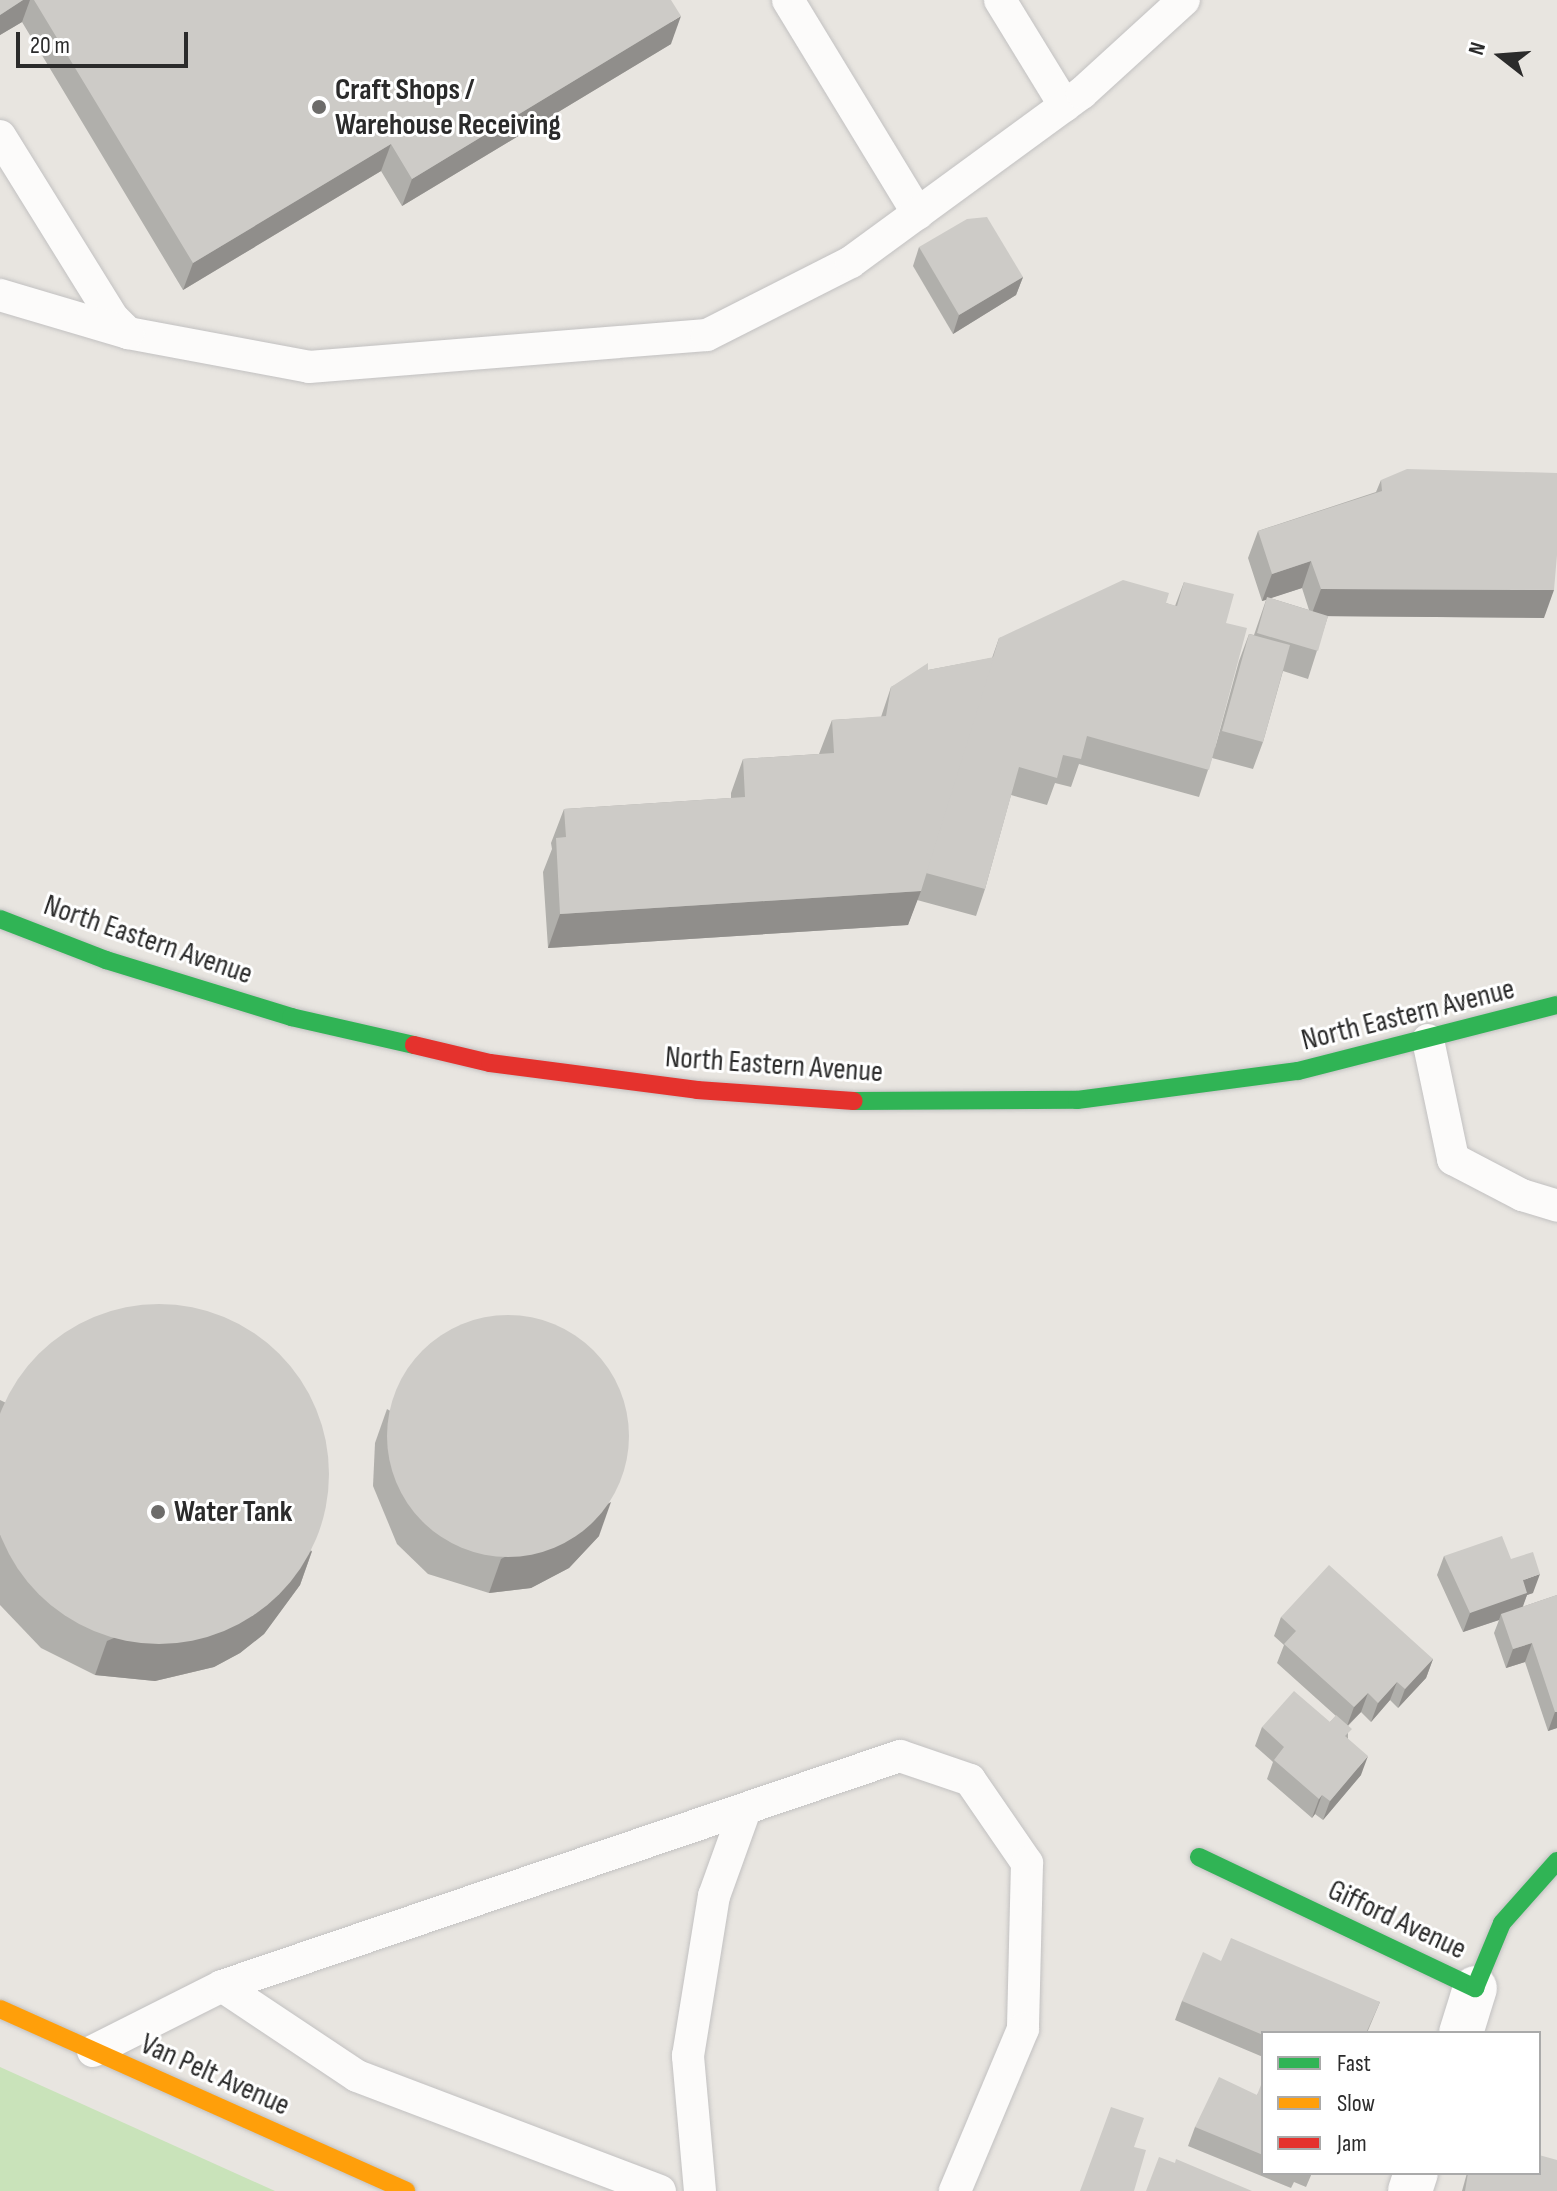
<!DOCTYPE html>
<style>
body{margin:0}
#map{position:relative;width:1557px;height:2191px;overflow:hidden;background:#e8e5e0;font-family:"Sofia Sans Condensed",sans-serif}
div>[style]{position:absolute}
.green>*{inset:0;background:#c9e3ba}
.roads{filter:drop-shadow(0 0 2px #c2c1c1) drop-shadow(0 0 2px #c2c1c1)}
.lane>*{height:32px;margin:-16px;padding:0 16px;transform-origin:16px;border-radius:16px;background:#fcfbfa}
.street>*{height:44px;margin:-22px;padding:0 22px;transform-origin:22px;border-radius:22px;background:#fcfbfa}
.fast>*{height:18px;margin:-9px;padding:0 9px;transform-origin:9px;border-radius:9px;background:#30b455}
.slow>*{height:18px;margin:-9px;padding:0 9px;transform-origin:9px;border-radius:9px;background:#ff9f0a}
.jam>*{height:18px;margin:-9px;padding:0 9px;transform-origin:9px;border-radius:9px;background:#e5322d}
.wall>*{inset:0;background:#b0afab}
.shaded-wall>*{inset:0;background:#908e8b}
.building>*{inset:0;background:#cdcbc7}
.round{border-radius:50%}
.dots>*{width:22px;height:22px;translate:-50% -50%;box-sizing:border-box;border:4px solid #fff;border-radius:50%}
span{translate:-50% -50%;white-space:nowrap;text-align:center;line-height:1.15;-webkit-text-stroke:6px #fff;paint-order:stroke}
.poi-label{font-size:30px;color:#2b2b2b;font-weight:700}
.left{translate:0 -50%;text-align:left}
.street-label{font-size:30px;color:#2b2b2b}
.legend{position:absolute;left:1261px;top:2031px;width:280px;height:144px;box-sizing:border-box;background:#fff;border:2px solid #aaa;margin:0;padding:10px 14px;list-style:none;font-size:24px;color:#2b2b2b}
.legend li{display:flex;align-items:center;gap:16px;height:40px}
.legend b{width:40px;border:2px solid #aaa}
.north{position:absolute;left:1461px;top:16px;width:80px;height:80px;-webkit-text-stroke:6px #fff;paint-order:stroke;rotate:287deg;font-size:22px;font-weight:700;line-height:32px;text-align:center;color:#2b2b2b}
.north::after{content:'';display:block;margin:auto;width:28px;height:36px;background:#2b2b2b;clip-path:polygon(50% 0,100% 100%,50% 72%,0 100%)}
.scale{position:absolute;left:16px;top:32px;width:172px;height:36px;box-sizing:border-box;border:4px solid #2b2b2b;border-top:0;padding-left:10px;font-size:24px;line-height:28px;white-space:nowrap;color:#2b2b2b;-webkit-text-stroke:6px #fff;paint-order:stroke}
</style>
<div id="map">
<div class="green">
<div style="clip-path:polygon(0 2067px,275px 2191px,0 2191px)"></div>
</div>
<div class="roads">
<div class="lane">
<div style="left:788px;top:0;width:250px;rotate:58.7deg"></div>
<div style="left:1000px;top:0;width:124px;rotate:58.5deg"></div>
<div style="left:0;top:136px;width:214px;rotate:58.2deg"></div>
<div style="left:113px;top:318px;width:21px;rotate:45deg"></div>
<div style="left:128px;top:333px;width:184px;rotate:10.6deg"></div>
<div style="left:309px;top:367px;width:399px;rotate:-4.6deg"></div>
<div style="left:707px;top:335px;width:161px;rotate:-26.9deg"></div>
<div style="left:851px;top:262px;width:286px;rotate:-36.2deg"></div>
<div style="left:1082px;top:93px;width:138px;rotate:-42.4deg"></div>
<div style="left:0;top:295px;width:134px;rotate:16.5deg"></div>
<div style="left:1428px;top:1040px;width:122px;rotate:78.1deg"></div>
<div style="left:1453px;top:1159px;width:78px;rotate:27.6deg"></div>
<div style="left:1522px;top:1195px;width:37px;rotate:17deg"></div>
<div style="left:222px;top:1986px;width:162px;rotate:33.7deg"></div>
<div style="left:357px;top:2076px;width:324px;rotate:20.8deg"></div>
<div style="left:93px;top:2051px;width:144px;rotate:-26.7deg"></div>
<div style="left:222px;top:1986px;width:716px;rotate:-18.74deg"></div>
<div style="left:900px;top:1756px;width:74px;rotate:18.9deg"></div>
<div style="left:970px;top:1780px;width:101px;rotate:55.5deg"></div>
<div style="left:1027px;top:1863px;width:166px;rotate:91.4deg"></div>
<div style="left:1023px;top:2029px;width:176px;rotate:112.8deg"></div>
<div style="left:700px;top:2191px;width:136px;rotate:-95.1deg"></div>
<div style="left:688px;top:2056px;width:162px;rotate:-80.8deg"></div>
<div style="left:714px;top:1896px;width:91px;rotate:-70.2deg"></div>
</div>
<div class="street">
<div style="left:1461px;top:2033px;width:47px;rotate:-72.7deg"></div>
<div style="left:1410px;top:2191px;width:19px;rotate:-72deg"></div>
</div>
<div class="fast">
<div style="left:0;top:919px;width:114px;rotate:21.1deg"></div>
<div style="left:106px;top:960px;width:194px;rotate:17.1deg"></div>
<div style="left:291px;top:1017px;width:126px;rotate:12.8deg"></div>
<div style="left:854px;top:1101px;width:223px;rotate:-0.3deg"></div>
<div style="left:1077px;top:1100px;width:223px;rotate:-7.5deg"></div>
<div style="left:1298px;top:1071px;width:267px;rotate:-14.3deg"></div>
<div style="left:1199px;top:1857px;width:306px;rotate:25.4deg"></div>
<div style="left:1475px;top:1988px;width:70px;rotate:-67.4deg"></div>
<div style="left:1502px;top:1923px;width:83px;rotate:-48.4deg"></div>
</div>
<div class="slow">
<div style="left:0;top:2009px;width:445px;rotate:24.1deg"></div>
</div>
<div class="jam">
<div style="left:414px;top:1045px;width:78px;rotate:13.3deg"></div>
<div style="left:490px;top:1063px;width:209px;rotate:7.4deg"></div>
<div style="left:697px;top:1090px;width:157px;rotate:4deg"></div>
</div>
</div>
<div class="wall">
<div style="clip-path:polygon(0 0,671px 0,671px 44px,402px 206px,381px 171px,183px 290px,22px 22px,0 35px)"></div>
<div style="clip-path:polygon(919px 247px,1023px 277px,1016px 295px,953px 334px,913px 266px)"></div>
<div style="clip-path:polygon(evenodd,1381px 480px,1544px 618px,1328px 616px,1308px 679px,1283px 671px,1263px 742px,1253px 769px,1212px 758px,1199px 797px,1079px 764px,1071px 787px,1055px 783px,1047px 805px,1011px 795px,985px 889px,976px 916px,917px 900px,908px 925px,548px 948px,543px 872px,552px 849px,551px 843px,564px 809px,731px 798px,731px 793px,743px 759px,819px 754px,832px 720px,881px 717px,891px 687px,928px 670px,992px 658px,999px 638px,1166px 603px,1175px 606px,1184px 582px,1226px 623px,1215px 748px,1239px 661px,1249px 634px,1254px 635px,1266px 600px,1262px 601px,1248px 558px,1258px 531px,1376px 492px,1381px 480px,1302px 588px,1309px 610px,1270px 598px,1302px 588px)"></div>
<div style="clip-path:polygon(0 1400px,312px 1551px,300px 1585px,264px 1634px,240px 1653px,214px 1667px,155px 1681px,95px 1675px,41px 1648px,0 1605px)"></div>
<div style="clip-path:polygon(387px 1409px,599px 1536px,569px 1568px,531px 1588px,489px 1593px,428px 1574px,397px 1544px,373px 1486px,375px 1443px)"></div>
<div style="clip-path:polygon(1444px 1556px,1511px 1559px,1533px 1593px,1527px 1595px,1522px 1607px,1557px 1595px,1557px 1728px,1548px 1731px,1525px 1662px,1506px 1668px,1494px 1633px,1499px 1620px,1463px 1632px,1437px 1575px)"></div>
<div style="clip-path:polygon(1281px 1617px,1433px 1659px,1426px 1678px,1398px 1708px,1390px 1700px,1371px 1722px,1361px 1712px,1348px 1726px,1348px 1739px,1361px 1775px,1323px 1820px,1315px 1814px,1312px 1818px,1267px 1779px,1273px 1762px,1255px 1746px,1262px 1727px,1330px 1722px,1336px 1716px,1277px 1663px,1284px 1645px,1274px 1636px)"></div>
<div style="clip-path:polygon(1221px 1961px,1380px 2002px,1367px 2033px,1263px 2033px,1263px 2057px,1175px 2020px,1182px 2001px)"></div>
<div style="clip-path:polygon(1263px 2086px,1263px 2173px,1312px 2173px,1306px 2187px,1294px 2182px,1291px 2188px,1188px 2146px,1195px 2127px,1257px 2095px)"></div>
<div style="clip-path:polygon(1467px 2173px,1539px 2173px,1557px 2191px,1462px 2191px)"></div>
</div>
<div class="shaded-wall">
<div style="clip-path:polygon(23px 0,30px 0,22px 22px,0 35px,0 15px)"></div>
<div style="clip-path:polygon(681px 16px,671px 44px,402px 206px,412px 179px)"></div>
<div style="clip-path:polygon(391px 144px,381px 171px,183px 290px,193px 263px)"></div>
<div style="clip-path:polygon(1023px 277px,1016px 295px,953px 334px,959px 315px)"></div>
<div style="clip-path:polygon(1311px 561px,1302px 588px,1262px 601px,1272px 574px)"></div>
<div style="clip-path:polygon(1321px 589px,1554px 590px,1544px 618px,1311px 616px)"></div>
<div style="clip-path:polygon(921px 891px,908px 925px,548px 948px,560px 914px)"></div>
<div style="clip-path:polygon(611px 1502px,599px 1536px,569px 1568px,531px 1588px,489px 1593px,501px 1559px)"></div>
<div style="clip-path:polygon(312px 1551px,300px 1585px,264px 1634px,240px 1653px,214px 1667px,155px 1681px,95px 1675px,107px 1641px)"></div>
<div style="clip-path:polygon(1540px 1574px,1533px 1593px,1527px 1595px,1521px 1612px,1501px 1614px,1499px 1620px,1463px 1632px,1470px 1613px,1523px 1580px)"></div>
<div style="clip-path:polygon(1532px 1643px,1525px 1662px,1506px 1668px,1513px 1649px)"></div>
<div style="clip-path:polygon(1433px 1659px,1426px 1678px,1398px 1708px,1405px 1689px)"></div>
<div style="clip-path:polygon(1397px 1682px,1390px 1700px,1371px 1722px,1378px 1703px)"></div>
<div style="clip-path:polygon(1368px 1693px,1361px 1712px,1347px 1726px,1354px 1707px)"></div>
<div style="clip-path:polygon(1555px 1712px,1557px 1712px,1557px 1728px,1548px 1731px)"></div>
<div style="clip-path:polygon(1368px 1756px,1361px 1775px,1323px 1820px,1330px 1801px)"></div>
<div style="clip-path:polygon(1322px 1795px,1315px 1814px,1312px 1818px,1319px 1799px)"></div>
</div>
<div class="building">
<div style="clip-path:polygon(0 0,23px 0,0 15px)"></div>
<div style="clip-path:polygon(34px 0,671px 0,681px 16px,412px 179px,391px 144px,193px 263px)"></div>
<div style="clip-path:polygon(987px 217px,1023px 277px,959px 315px,919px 247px,967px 219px)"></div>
<div style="clip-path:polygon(1407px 469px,1557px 473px,1557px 555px,1554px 590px,1321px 589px,1311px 561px,1272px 574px,1258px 531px,1382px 491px,1381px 480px)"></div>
<div style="clip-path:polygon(1123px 580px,1169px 593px,1166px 603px,1177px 606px,1184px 582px,1234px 594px,1226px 623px,1247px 628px,1209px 770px,1087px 736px,1081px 759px,1063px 755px,1057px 778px,1019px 767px,985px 889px,926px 873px,999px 638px)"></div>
<div style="clip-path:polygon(1267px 597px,1328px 616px,1318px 651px,1257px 633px)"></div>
<div style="clip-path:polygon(1249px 634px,1290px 645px,1263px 742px,1222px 731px)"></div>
<div style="clip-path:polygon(994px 657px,921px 891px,560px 914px,556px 838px,566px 837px,564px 809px,745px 797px,743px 759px,834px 753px,832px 720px,886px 716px,891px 687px,928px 663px,928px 670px)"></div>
<div class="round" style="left:-11px;top:1304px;width:340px;height:340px"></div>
<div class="round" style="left:387px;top:1315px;width:242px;height:242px"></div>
<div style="clip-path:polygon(1502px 1536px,1511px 1559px,1533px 1552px,1540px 1574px,1523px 1580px,1527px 1593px,1470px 1613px,1444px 1556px)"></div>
<div style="clip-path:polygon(1329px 1565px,1433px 1659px,1405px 1689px,1397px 1682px,1378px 1703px,1368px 1693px,1354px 1707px,1284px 1644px,1296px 1631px,1281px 1617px)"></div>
<div style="clip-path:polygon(1557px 1595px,1557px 1712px,1555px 1712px,1532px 1643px,1513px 1649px,1501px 1614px)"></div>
<div style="clip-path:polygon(1294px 1691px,1330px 1722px,1336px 1715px,1352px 1729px,1345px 1736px,1368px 1756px,1330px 1801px,1322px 1795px,1319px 1799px,1274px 1760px,1284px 1747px,1262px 1727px)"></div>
<div style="clip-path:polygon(1231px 1938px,1380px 2002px,1366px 2033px,1263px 2033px,1263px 2035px,1182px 2001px,1203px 1952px,1221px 1961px)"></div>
<div style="clip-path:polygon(1219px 2077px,1257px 2095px,1261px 2085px,1263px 2086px,1263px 2155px,1195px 2127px)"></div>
<div style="clip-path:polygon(1111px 2107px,1144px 2118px,1134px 2147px,1146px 2150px,1134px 2191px,1080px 2191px)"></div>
<div style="clip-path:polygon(1539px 2155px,1557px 2160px,1557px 2191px,1465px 2191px,1468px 2173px,1539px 2173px)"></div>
<div style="clip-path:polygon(1159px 2157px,1175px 2163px,1176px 2159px,1252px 2191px,1146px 2191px)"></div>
</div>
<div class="dots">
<div style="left:319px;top:107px;background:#6d6c6a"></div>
<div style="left:158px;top:1512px;background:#6d6c6a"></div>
</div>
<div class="poi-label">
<span class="left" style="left:335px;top:107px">Craft Shops /<br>Warehouse Receiving</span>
<span class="left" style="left:174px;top:1512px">Water Tank</span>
</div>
<div class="street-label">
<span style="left:148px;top:940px;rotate:19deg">North Eastern Avenue</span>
<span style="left:1408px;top:1015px;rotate:-14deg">North Eastern Avenue</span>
<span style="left:774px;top:1065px;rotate:4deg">North Eastern Avenue</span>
<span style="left:1397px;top:1920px;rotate:25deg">Gifford Avenue</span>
<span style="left:215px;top:2075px;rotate:24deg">Van Pelt Avenue</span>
</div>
<ul class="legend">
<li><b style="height:10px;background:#30b455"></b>Fast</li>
<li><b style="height:10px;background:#ff9f0a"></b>Slow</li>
<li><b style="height:10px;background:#e5322d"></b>Jam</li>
</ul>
<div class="north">N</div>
<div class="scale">20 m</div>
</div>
